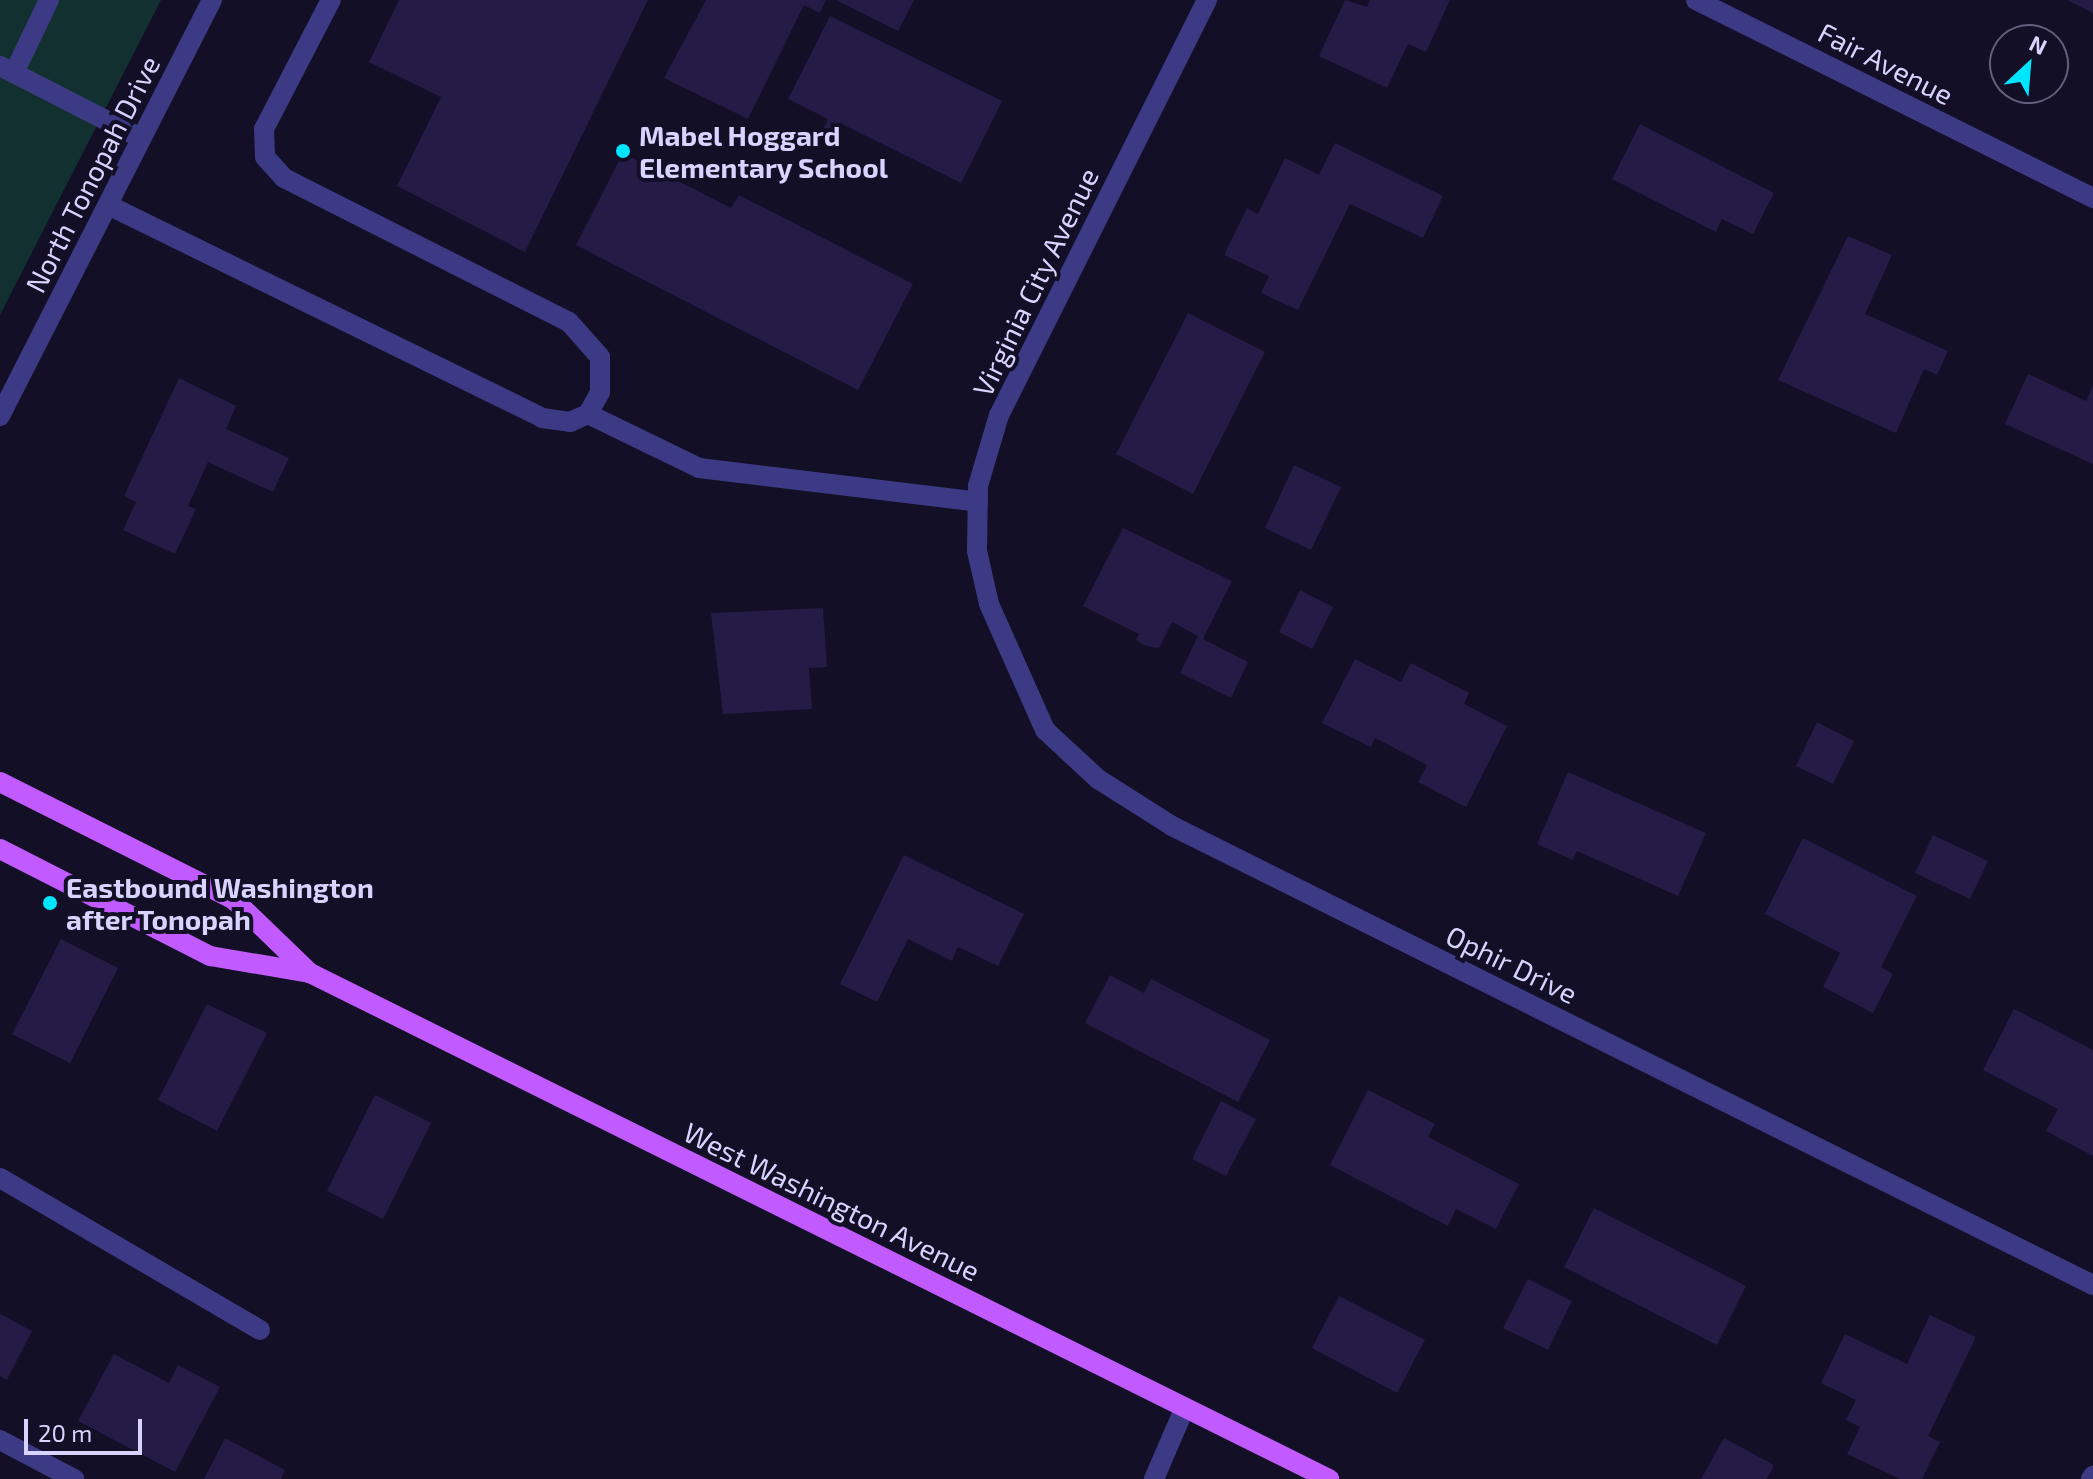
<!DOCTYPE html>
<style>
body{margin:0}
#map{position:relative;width:2093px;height:1479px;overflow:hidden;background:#130f26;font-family:"Exo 2",sans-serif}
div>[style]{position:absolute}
.green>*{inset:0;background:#12302f}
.building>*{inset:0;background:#241b47}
.service>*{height:20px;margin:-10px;padding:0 10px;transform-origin:10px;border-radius:10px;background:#3d3a85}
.minor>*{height:20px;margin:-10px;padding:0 10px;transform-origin:10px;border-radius:10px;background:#3d3a85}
.tertiary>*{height:20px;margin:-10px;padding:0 10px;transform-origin:10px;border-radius:10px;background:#3d3a85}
.primary>*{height:20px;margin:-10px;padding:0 10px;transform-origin:10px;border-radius:10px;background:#c25bff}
.dots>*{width:22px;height:22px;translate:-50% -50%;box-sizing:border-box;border:4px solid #130f26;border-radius:50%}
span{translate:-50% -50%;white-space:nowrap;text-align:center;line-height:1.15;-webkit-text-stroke:8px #130f26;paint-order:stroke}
.street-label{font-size:28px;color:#d9d4ff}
.poi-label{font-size:28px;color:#d9d4ff;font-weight:700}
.left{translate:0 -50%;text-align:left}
.north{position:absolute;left:1989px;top:24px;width:80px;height:80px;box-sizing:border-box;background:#130f26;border:2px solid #625e7d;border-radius:50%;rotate:26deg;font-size:22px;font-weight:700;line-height:32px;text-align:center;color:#d9d4ff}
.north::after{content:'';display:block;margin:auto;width:28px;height:36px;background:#00e5ff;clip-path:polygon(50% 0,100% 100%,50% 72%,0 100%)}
.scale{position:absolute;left:24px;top:1419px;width:118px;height:36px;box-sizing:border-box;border:4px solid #d9d4ff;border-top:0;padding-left:10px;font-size:24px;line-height:28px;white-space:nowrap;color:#d9d4ff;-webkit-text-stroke:6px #130f26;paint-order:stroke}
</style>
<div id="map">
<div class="green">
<div style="clip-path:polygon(0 0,161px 0,0 315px)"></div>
</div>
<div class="building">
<div style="clip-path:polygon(399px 0,648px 0,525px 252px,397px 186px,441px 97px,369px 62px)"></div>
<div style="clip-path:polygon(706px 0,826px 0,820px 13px,804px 5px,748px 119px,664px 78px)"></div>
<div style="clip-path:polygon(836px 0,914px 0,898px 31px)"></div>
<div style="clip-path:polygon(1345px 0,1367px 7px,1370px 0,1450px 0,1426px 52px,1408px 44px,1387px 88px,1319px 56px)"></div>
<div style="clip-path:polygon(2067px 0,2093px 0,2093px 13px)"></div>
<div style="clip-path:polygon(830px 16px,1002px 101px,961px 183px,842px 124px,836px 137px,823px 130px,828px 119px,788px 99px)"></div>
<div style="clip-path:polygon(1640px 124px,1774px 193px,1753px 234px,1722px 219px,1716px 232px,1612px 179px)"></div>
<div style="clip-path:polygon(1335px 143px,1443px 196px,1423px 238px,1350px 204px,1298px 310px,1261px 293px,1269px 276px,1224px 255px,1247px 208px,1258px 214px,1285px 158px,1319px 175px)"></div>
<div style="clip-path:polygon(623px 153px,731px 208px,739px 195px,913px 284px,858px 390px,576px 245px)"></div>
<div style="clip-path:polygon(1848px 236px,1892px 255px,1865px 314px,1948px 351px,1937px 375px,1924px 369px,1896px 433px,1778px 380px)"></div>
<div style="clip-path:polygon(1188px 313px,1265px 352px,1193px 494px,1116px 454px)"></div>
<div style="clip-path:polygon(2028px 374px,2086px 401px,2093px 385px,2093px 464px,2005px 424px)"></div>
<div style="clip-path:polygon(179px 378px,236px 406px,226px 429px,289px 458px,273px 492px,208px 462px,188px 506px,196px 509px,175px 554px,123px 530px,136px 502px,124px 496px)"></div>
<div style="clip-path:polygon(1294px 465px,1341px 487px,1311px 550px,1265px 528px)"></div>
<div style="clip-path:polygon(1123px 528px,1232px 581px,1203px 639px,1248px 662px,1231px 698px,1180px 673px,1198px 636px,1172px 622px,1159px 648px,1146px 646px,1136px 640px,1139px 634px,1083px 606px)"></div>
<div style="clip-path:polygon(1300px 590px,1333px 607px,1312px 649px,1279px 632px)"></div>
<div style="clip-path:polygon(823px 608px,827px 667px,809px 668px,812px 709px,723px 714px,711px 613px)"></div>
<div style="clip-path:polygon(1355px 659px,1401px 682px,1411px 663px,1469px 693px,1464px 704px,1507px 726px,1466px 807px,1418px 782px,1427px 765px,1375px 738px,1371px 747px,1322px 723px)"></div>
<div style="clip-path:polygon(1817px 722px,1854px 741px,1833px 784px,1796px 766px)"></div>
<div style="clip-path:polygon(1568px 772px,1706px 833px,1678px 896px,1577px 851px,1573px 860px,1537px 844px)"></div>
<div style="clip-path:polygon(1933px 835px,1988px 861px,1970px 899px,1915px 873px)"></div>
<div style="clip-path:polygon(1803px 838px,1917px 896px,1881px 967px,1893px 974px,1873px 1013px,1823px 987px,1840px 953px,1765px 914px)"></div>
<div style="clip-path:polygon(904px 855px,1024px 914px,998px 966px,958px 947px,952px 961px,908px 939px,877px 1002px,840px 984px)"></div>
<div style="clip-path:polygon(61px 939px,118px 968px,70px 1063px,12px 1034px)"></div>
<div style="clip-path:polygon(1110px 975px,1144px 993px,1151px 979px,1270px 1040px,1238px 1102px,1085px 1023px)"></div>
<div style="clip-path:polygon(207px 1004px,267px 1033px,217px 1131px,158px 1100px)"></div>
<div style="clip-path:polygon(2014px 1009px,2093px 1050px,2093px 1156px,2046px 1131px,2058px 1109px,1983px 1070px)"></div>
<div style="clip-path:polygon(1368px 1090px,1435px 1124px,1428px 1137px,1519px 1184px,1496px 1229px,1456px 1209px,1448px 1226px,1330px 1165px)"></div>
<div style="clip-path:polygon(375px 1095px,431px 1123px,383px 1219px,327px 1191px)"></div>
<div style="clip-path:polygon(1221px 1101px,1256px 1119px,1226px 1176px,1192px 1159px)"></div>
<div style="clip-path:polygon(1594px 1208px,1746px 1286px,1717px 1345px,1564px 1267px)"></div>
<div style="clip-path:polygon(1528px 1279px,1572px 1301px,1548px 1350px,1503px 1328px)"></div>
<div style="clip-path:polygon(1339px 1296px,1425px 1340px,1397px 1393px,1312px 1348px)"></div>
<div style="clip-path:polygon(0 1314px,32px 1331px,7px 1380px,0 1376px)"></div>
<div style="clip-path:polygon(1930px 1315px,1976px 1337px,1928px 1436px,1940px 1442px,1922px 1479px,1900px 1479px,1847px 1454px,1860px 1427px,1846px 1420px,1856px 1400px,1821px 1383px,1845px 1334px,1907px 1364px)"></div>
<div style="clip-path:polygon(114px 1354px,169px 1383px,178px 1365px,220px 1387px,175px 1472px,78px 1421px)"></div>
<div style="clip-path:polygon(225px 1438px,285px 1470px,281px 1479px,204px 1479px)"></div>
<div style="clip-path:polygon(1724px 1438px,1774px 1465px,1767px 1479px,1701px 1479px)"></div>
</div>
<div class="service">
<div style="left:0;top:66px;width:158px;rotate:27.1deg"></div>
<div style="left:14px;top:73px;width:81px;rotate:-64.4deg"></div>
<div style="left:110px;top:206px;width:481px;rotate:26.1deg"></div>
<div style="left:542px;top:418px;width:28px;rotate:8deg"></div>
<div style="left:570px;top:422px;width:20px;rotate:-24deg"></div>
<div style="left:588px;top:414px;width:25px;rotate:-61deg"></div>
<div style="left:600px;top:392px;width:35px;rotate:-90deg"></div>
<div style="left:600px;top:357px;width:47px;rotate:-131.5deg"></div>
<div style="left:569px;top:322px;width:319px;rotate:-153.2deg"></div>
<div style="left:284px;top:178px;width:28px;rotate:-132deg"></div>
<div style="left:265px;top:157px;width:28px;rotate:-92deg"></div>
<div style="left:264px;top:129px;width:145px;rotate:-62.6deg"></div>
<div style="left:588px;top:414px;width:123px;rotate:25.9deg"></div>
<div style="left:699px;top:468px;width:281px;rotate:6.9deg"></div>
<div style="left:0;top:1178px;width:301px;rotate:30.3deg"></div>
</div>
<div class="minor">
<div style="left:1207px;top:0;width:464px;rotate:116.6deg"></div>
<div style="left:999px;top:415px;width:74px;rotate:106.5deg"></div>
<div style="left:978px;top:486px;width:65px;rotate:90.9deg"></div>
<div style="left:977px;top:551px;width:54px;rotate:77.2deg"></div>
<div style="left:989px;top:604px;width:138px;rotate:66deg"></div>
<div style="left:1045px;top:730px;width:72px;rotate:42.8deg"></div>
<div style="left:1098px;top:779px;width:88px;rotate:32.4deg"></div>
<div style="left:1172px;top:826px;width:1029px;rotate:26.49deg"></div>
<div style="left:1696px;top:0;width:444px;rotate:26.5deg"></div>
<div style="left:0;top:1440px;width:84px;rotate:27.8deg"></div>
<div style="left:1154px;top:1479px;width:78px;rotate:-66.7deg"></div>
<div style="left:2091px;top:1479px;width:4px;rotate:-56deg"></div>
</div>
<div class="tertiary">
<div style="left:0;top:416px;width:467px;rotate:-63deg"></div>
</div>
<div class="primary">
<div style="left:0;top:782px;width:261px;rotate:26.7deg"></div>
<div style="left:233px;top:899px;width:107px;rotate:43.9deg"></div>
<div style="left:0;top:849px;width:236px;rotate:27deg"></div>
<div style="left:210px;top:956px;width:101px;rotate:9.6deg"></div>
<div style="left:310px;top:973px;width:1138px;rotate:26.41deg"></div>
</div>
<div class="dots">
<div style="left:623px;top:151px;background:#00e5ff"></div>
<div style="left:50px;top:903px;background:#00e5ff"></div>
</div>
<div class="street-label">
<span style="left:1886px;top:63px;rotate:27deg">Fair Avenue</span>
<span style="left:92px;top:174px;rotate:-63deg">North Tonopah Drive</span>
<span style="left:1035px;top:282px;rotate:-64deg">Virginia City Avenue</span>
<span style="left:1512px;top:964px;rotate:26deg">Ophir Drive</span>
<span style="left:832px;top:1201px;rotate:26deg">West Washington Avenue</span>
</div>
<div class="poi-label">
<span class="left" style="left:639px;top:151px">Mabel Hoggard<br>Elementary School</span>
<span class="left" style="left:66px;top:903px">Eastbound Washington<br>after Tonopah</span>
</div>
<div class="north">N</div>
<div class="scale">20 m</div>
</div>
